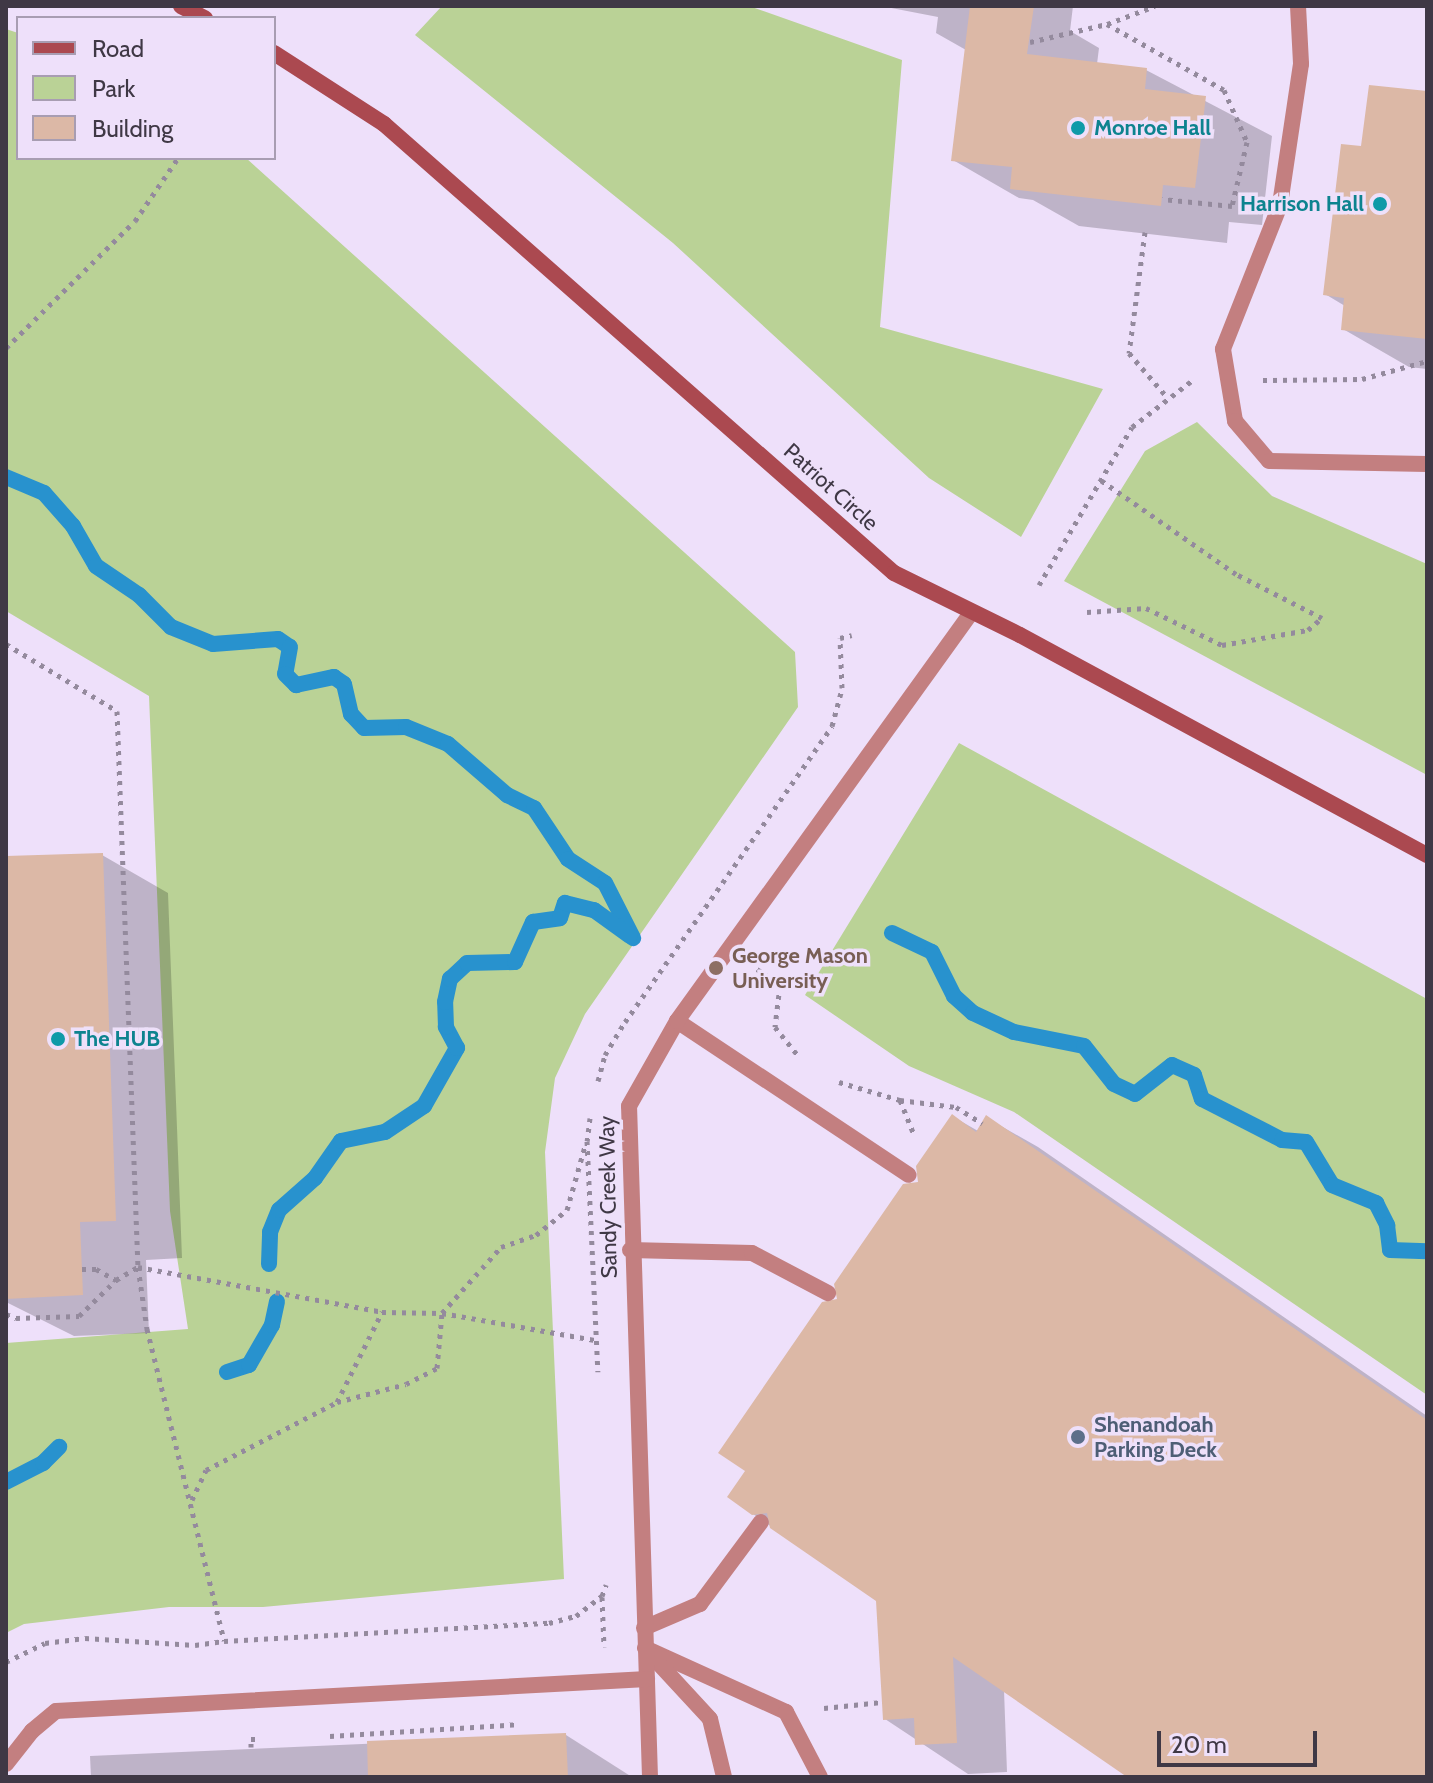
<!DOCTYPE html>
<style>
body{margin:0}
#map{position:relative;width:1433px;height:1783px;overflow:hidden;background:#eee0fa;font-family:Cabin,sans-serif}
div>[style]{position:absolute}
.green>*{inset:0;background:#bad296}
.shadow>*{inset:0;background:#0003}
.stream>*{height:16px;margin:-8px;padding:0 8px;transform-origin:8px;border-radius:8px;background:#2892ce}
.building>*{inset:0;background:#dcb8a6}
.path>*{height:5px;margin-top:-2.5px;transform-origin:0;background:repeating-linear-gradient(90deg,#948a9d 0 4px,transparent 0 10px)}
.lane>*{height:16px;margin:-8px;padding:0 8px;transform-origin:8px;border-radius:8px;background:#c37f80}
.street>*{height:16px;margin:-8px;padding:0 8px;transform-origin:8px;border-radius:8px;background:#c37f80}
.secondary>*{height:16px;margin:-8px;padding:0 8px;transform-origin:8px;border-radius:8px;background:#ab4950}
.dots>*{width:22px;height:22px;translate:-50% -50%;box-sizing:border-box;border:4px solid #eee0fa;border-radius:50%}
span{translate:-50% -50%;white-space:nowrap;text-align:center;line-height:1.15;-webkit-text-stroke:7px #eee0fa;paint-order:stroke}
.culture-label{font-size:22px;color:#0d838f;font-weight:700}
.left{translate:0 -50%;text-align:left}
.right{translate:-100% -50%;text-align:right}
.street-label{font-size:22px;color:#3f3845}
.education-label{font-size:22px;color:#785e54;font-weight:700}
.service-label{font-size:22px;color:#4e5e75;font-weight:700}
.frame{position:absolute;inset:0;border:8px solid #3f3845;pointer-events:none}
.legend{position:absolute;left:16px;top:16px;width:260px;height:144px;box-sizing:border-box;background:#eee0fa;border:2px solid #a89db2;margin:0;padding:10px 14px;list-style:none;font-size:24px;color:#3f3845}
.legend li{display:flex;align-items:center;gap:16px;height:40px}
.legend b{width:40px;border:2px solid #a89db2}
.scale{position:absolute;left:1157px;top:1731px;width:160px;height:36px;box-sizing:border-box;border:4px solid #3f3845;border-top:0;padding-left:10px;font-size:24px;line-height:28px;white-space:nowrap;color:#3f3845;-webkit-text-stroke:6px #eee0fa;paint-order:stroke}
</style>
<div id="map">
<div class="green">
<div style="clip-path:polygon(442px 6px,749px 6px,902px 60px,880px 327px,1103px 389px,1021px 537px,929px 478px,673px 243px,415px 35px)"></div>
<div style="clip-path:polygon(6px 29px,18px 33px,18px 158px,246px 158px,795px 652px,798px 707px,585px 1014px,555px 1078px,545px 1152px,564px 1579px,263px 1607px,169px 1607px,24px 1624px,6px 1633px,6px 1343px,188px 1329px,170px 1211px,149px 696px,6px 611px)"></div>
<div style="clip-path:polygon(1197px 422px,1272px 496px,1427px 564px,1427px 775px,1064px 581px,1145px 451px)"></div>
<div style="clip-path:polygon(959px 743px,1427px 999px,1427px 1395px,1014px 1112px,909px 1066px,805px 995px)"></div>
</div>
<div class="shadow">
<div style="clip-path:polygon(881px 6px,1073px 6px,1070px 31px,1099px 48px,1097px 64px,1146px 70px,1272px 136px,1262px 225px,1229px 222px,1227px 243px,1079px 226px,1033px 200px,1019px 198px,953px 160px,966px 50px,936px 33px,938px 17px)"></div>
<div style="clip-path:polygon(1427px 93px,1427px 369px,1409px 367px,1343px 329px,1345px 306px,1325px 294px,1363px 148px)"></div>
<div style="clip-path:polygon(102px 855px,168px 893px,182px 1258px,146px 1260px,149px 1333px,74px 1336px,6px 1302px,6px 858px)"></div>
<div style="clip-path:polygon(952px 1116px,978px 1131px,987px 1118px,1038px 1147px,1427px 1416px,1427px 1777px,1130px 1777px,1004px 1690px,1007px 1772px,968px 1774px,885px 1719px,878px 1600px,753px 1514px,748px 1471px,840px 1300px,920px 1183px)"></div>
<div style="clip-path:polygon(566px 1735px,632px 1777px,91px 1777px,90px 1756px)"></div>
</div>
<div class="stream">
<div style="left:6px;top:477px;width:41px;rotate:22.8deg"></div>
<div style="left:44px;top:493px;width:44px;rotate:48.7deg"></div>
<div style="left:73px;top:526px;width:46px;rotate:60.1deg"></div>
<div style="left:96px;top:566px;width:52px;rotate:34deg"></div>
<div style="left:139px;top:595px;width:45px;rotate:45deg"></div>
<div style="left:171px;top:627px;width:45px;rotate:22deg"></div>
<div style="left:213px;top:644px;width:65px;rotate:-4.4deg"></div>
<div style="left:278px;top:639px;width:14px;rotate:34deg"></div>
<div style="left:290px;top:647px;width:27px;rotate:100deg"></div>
<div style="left:285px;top:674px;width:16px;rotate:45deg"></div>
<div style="left:296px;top:685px;width:39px;rotate:-12deg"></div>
<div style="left:334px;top:677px;width:12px;rotate:35deg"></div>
<div style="left:344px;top:684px;width:31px;rotate:77deg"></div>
<div style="left:351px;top:714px;width:19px;rotate:47deg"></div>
<div style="left:364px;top:728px;width:42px;rotate:-1.4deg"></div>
<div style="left:406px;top:727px;width:45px;rotate:22deg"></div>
<div style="left:448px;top:744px;width:78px;rotate:40.8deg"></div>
<div style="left:507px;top:795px;width:30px;rotate:26deg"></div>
<div style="left:534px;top:808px;width:61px;rotate:56.3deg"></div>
<div style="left:568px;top:859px;width:44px;rotate:33deg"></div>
<div style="left:605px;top:883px;width:62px;rotate:63deg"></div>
<div style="left:892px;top:933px;width:44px;rotate:25.4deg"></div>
<div style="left:932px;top:952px;width:49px;rotate:63.4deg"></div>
<div style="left:954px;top:996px;width:25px;rotate:42deg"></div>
<div style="left:973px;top:1013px;width:45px;rotate:24.9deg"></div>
<div style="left:1014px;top:1032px;width:71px;rotate:11.3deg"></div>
<div style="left:1084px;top:1046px;width:48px;rotate:51.7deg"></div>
<div style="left:1114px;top:1084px;width:23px;rotate:25deg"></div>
<div style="left:1135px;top:1094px;width:47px;rotate:-38.1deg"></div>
<div style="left:1172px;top:1065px;width:24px;rotate:24deg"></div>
<div style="left:1194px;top:1075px;width:25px;rotate:72deg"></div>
<div style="left:1202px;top:1099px;width:90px;rotate:27.1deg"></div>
<div style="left:1282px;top:1140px;width:24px;rotate:5deg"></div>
<div style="left:1306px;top:1142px;width:50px;rotate:58.8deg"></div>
<div style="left:1332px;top:1185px;width:48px;rotate:22.2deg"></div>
<div style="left:1376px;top:1203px;width:25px;rotate:63deg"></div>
<div style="left:1387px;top:1225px;width:25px;rotate:83deg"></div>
<div style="left:1390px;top:1250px;width:37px;rotate:2deg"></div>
<div style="left:269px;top:1264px;width:32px;rotate:-88deg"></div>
<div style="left:270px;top:1232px;width:24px;rotate:-68deg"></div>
<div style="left:279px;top:1210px;width:48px;rotate:-41.6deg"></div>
<div style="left:315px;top:1178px;width:45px;rotate:-54.9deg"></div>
<div style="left:341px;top:1141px;width:45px;rotate:-11.6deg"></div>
<div style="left:385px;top:1132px;width:47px;rotate:-33.7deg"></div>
<div style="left:424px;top:1106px;width:67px;rotate:-60.4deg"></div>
<div style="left:457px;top:1048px;width:24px;rotate:-118deg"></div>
<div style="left:446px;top:1027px;width:25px;rotate:-92deg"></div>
<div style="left:445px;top:1002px;width:24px;rotate:-78deg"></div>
<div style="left:450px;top:979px;width:23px;rotate:-43deg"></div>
<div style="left:467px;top:963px;width:48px;rotate:-1.2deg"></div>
<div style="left:515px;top:962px;width:44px;rotate:-65.8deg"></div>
<div style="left:533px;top:922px;width:27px;rotate:-8deg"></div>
<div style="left:560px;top:918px;width:16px;rotate:-72deg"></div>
<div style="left:565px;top:903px;width:30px;rotate:14deg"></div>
<div style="left:594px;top:910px;width:44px;rotate:35.8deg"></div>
<div style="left:227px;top:1372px;width:23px;rotate:-18deg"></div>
<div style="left:249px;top:1365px;width:46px;rotate:-60.1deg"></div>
<div style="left:272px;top:1325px;width:24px;rotate:-78deg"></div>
<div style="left:6px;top:1482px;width:42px;rotate:-27.2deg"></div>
<div style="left:43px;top:1463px;width:23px;rotate:-45deg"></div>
</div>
<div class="building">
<div style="clip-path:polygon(970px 6px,1034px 6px,1027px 54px,1147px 68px,1145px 89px,1206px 96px,1195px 188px,1163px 185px,1161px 206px,1010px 189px,1012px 167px,951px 161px)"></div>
<div style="clip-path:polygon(1369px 85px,1427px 91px,1427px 339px,1341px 330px,1344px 298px,1323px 295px,1341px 144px,1361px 146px)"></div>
<div style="clip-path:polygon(103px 853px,116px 1221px,80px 1222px,83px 1295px,6px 1299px,6px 856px)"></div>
<div style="clip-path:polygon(952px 1114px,976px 1132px,986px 1115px,1427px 1420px,1427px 1777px,1127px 1777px,953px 1657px,957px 1743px,915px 1745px,914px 1718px,883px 1720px,876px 1601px,770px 1528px,767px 1513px,752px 1515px,727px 1497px,745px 1471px,718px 1453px,822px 1302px,837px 1299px,834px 1284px,903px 1184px,918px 1182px,916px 1166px)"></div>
<div style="clip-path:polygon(566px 1733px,568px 1777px,368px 1777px,367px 1741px)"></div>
</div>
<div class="path">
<div style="left:1107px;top:24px;width:134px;rotate:29.4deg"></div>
<div style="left:1224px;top:90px;width:57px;rotate:66.1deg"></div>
<div style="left:1247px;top:142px;width:66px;rotate:103.2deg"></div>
<div style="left:1232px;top:206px;width:70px;rotate:-174.3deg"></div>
<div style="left:1030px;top:42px;width:79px;rotate:-13.2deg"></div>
<div style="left:1107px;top:24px;width:51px;rotate:-20.6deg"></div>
<div style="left:1145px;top:232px;width:122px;rotate:97.5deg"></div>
<div style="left:1129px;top:353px;width:58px;rotate:49.2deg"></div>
<div style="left:6px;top:348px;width:181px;rotate:-44.6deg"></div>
<div style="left:135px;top:221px;width:76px;rotate:-55.7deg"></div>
<div style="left:1263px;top:380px;width:99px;rotate:-0.6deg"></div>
<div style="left:1362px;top:379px;width:67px;rotate:-15.5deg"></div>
<div style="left:1039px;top:585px;width:183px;rotate:-59.5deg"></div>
<div style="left:1132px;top:427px;width:78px;rotate:-37.7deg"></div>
<div style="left:1087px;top:612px;width:59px;rotate:-3.9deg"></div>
<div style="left:1146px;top:608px;width:85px;rotate:26deg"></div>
<div style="left:1222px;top:645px;width:87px;rotate:-9.9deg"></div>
<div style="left:1308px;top:630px;width:18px;rotate:-41deg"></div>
<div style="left:1322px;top:618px;width:97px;rotate:-152.9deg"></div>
<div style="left:1236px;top:574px;width:165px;rotate:-145.2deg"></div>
<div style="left:6px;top:644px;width:130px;rotate:31.1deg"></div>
<div style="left:117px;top:711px;width:556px;rotate:87.84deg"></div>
<div style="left:138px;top:1267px;width:63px;rotate:81.7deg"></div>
<div style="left:147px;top:1329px;width:321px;rotate:76.1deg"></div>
<div style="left:224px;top:1641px;width:325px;rotate:-3.2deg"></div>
<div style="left:549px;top:1623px;width:28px;rotate:-15deg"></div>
<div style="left:576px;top:1616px;width:33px;rotate:-38deg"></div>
<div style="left:602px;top:1596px;width:12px;rotate:-70deg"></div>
<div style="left:757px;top:969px;width:28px;rotate:35deg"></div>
<div style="left:780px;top:985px;width:42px;rotate:96.8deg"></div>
<div style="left:775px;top:1027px;width:35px;rotate:51deg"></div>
<div style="left:598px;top:1081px;width:27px;rotate:-75deg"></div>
<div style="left:605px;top:1055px;width:39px;rotate:-59deg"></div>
<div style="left:625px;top:1022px;width:361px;rotate:-55deg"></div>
<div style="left:832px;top:726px;width:39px;rotate:-75deg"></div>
<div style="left:842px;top:688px;width:50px;rotate:-92.3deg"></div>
<div style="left:840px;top:638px;width:12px;rotate:-14deg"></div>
<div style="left:839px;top:1082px;width:64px;rotate:16.4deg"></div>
<div style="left:900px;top:1100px;width:56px;rotate:7.1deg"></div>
<div style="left:956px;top:1107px;width:31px;rotate:32deg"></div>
<div style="left:900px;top:1100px;width:37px;rotate:68deg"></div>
<div style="left:590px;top:1118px;width:23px;rotate:97deg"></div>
<div style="left:587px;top:1141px;width:231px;rotate:87.3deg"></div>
<div style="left:82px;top:1269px;width:14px"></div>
<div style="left:96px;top:1269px;width:23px;rotate:29deg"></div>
<div style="left:6px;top:1314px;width:11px;rotate:22deg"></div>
<div style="left:16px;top:1318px;width:63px;rotate:-1.8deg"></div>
<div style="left:79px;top:1316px;width:52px;rotate:-44.2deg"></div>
<div style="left:116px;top:1280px;width:26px;rotate:-31deg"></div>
<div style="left:138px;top:1267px;width:248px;rotate:10.4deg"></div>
<div style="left:382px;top:1312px;width:60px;rotate:1deg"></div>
<div style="left:442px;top:1313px;width:155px;rotate:10deg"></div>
<div style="left:337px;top:1402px;width:71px;rotate:-14.6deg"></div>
<div style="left:406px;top:1384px;width:35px;rotate:-27deg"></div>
<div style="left:437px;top:1368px;width:55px;rotate:-84.8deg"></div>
<div style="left:442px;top:1313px;width:89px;rotate:-48.2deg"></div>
<div style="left:501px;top:1247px;width:37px;rotate:-19deg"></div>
<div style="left:536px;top:1235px;width:40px;rotate:-39deg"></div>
<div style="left:567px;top:1210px;width:66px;rotate:-74.3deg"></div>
<div style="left:192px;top:1500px;width:33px;rotate:-65deg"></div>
<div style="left:206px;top:1470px;width:148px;rotate:-27.4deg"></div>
<div style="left:337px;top:1402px;width:101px;rotate:-63.4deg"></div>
<div style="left:602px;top:1597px;width:50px;rotate:87.7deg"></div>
<div style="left:6px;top:1662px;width:43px;rotate:-26deg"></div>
<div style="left:45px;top:1643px;width:40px;rotate:-7.1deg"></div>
<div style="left:85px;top:1638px;width:110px;rotate:3.6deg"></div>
<div style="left:195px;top:1645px;width:29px;rotate:-8deg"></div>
<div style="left:824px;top:1708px;width:58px;rotate:-5.9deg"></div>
<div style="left:330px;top:1736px;width:189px;rotate:-3.6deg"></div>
<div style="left:251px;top:1747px;width:8px;rotate:-90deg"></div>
<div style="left:251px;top:1739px;width:5px"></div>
</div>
<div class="lane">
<div style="left:1298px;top:6px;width:58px;rotate:87deg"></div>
<div style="left:1301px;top:64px;width:143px;rotate:98.5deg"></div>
<div style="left:1280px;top:205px;width:155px;rotate:111.6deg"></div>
<div style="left:1223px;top:349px;width:73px;rotate:80.5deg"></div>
<div style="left:1235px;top:421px;width:52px;rotate:49.6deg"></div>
<div style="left:1269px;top:461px;width:158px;rotate:1.1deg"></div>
<div style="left:677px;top:1021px;width:278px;rotate:33.6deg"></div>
<div style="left:630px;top:1250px;width:122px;rotate:1.4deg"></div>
<div style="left:752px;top:1253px;width:86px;rotate:27.8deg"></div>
<div style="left:644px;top:1628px;width:61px;rotate:-23.2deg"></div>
<div style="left:700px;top:1604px;width:102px;rotate:-53.4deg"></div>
<div style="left:645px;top:1648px;width:155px;rotate:24.4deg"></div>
<div style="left:786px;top:1712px;width:73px;rotate:62.4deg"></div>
<div style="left:651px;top:1655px;width:87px;rotate:47.3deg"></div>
<div style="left:710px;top:1719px;width:60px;rotate:76.4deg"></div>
<div style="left:650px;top:1777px;width:671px;rotate:-91.79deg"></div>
<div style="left:629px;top:1106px;width:98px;rotate:-60.5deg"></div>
<div style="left:677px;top:1021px;width:503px;rotate:-54.22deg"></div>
</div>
<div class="street">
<div style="left:6px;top:1764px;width:42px;rotate:-51.8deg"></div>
<div style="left:32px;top:1731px;width:31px;rotate:-40deg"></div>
<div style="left:56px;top:1711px;width:592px;rotate:-3.1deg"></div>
</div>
<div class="secondary">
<div style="left:181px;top:6px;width:27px;rotate:27deg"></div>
<div style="left:274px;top:53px;width:131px;rotate:32.8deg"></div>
<div style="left:384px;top:124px;width:679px;rotate:41.36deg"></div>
<div style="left:894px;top:573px;width:140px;rotate:26.2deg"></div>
<div style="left:1020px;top:635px;width:463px;rotate:28.4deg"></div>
</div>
<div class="dots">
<div style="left:1078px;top:128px;background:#0f9aa8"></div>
<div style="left:1380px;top:204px;background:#0f9aa8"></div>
<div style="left:716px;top:968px;background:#8d6e63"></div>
<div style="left:58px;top:1039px;background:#0f9aa8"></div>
<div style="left:1078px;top:1437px;background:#5c6f8a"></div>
</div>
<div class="culture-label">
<span class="left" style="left:1094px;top:128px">Monroe Hall</span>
<span class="right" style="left:1364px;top:204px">Harrison Hall</span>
<span class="left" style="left:74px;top:1039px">The HUB</span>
</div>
<div class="street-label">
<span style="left:831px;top:487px;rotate:42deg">Patriot Circle</span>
<span style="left:608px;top:1197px;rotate:-91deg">Sandy Creek Way</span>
</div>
<div class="education-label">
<span class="left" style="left:732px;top:968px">George Mason<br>University</span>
</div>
<div class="service-label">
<span class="left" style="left:1094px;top:1437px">Shenandoah<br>Parking Deck</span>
</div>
<div class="frame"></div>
<ul class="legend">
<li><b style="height:10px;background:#ab4950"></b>Road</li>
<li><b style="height:22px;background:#bad296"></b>Park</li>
<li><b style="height:22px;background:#dcb8a6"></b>Building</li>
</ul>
<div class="scale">20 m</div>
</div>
